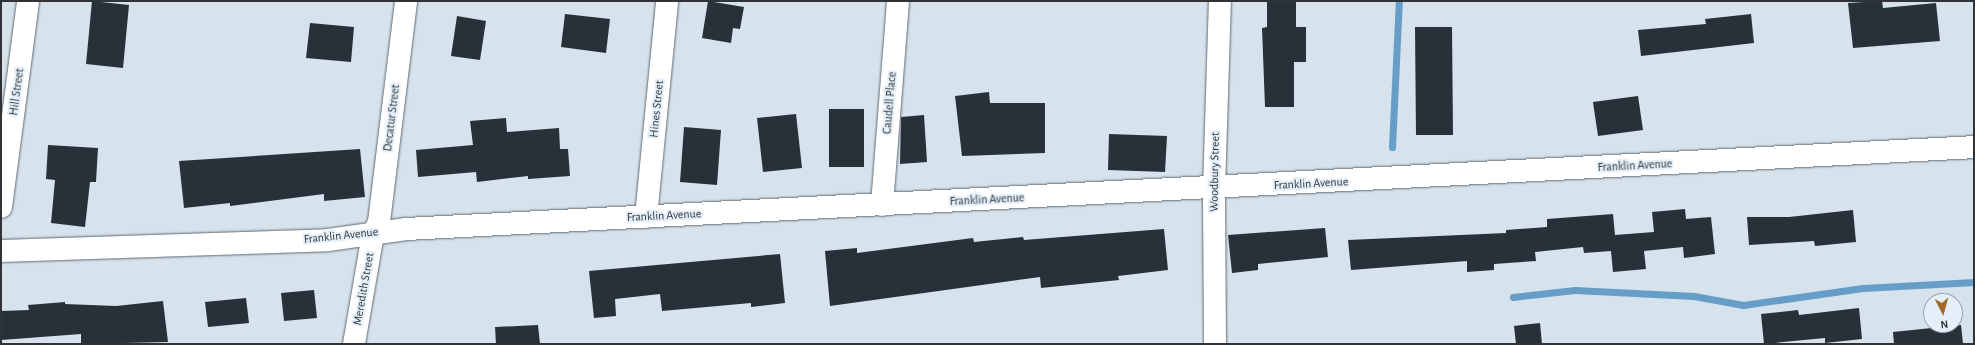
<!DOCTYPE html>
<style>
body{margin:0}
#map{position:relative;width:1975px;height:345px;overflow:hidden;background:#d6e2ec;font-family:"Alegreya Sans",sans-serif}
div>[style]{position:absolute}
.stream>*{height:7px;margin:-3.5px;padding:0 3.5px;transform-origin:3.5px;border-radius:3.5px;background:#679ec8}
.building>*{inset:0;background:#283139}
.roads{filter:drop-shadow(0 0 1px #5f6a72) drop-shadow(0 0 1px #5f6a72)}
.minor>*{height:22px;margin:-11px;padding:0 11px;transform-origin:11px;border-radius:11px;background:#fff}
span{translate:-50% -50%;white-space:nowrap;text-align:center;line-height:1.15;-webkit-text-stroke:4px #e4eff9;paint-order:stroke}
.street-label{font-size:12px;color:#2f3337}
.frame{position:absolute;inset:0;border:2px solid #2f3337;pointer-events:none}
.north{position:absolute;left:1923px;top:293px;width:40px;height:40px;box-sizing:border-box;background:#e4eff9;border:1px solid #9ca4ab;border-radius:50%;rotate:174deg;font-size:11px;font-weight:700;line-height:16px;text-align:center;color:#2f3337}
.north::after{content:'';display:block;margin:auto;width:14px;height:18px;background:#a4682b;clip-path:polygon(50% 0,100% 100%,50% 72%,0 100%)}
</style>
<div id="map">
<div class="stream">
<div style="left:1392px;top:147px;width:146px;rotate:-87.3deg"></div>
<div style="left:1513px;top:297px;width:62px;rotate:-6.4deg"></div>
<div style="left:1575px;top:290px;width:119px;rotate:2.9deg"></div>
<div style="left:1694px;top:296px;width:50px;rotate:10.4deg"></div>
<div style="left:1743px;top:305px;width:121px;rotate:-8.1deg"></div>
<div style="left:1863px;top:288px;width:111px;rotate:-3.1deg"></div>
</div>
<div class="building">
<div style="clip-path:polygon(92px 1px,129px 5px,123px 68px,86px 64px)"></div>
<div style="clip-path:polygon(708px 1px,744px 7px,740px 29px,733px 28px,731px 43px,702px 38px)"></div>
<div style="clip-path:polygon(1267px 1px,1296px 1px,1296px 27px,1306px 27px,1306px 62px,1294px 62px,1294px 107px,1265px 107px,1262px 28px,1267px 27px)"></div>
<div style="clip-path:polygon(1882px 1px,1883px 8px,1936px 3px,1940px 41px,1853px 48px,1848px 3px)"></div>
<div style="clip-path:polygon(565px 14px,610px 19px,606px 53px,561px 47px)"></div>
<div style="clip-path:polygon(1751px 14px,1754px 43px,1641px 56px,1638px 30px,1706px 24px,1705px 19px)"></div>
<div style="clip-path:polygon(457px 16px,486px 21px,480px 60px,451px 56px)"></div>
<div style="clip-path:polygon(310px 23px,354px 27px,351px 62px,306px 58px)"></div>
<div style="clip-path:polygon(1415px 27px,1452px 27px,1453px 135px,1416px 135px)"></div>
<div style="clip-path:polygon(989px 92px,990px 103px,1045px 103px,1045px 153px,962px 156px,955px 96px)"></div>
<div style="clip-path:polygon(1638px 96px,1643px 130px,1598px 136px,1593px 102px)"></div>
<div style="clip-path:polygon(829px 109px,864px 109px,864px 167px,829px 167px)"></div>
<div style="clip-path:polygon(796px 114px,802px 168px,763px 172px,757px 118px)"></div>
<div style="clip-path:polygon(924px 115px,927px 162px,900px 164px,901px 117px)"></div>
<div style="clip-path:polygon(506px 118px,507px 132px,559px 128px,560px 149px,568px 149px,570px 176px,528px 179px,528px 176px,477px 182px,476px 172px,418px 177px,416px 150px,473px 145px,470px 121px)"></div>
<div style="clip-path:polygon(684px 127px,721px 130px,717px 185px,680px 182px)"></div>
<div style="clip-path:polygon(1109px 134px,1167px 136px,1165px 172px,1108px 170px)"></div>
<div style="clip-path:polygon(48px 145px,98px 148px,96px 182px,90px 182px,85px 227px,51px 223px,55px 180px,46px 179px)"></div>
<div style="clip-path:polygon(360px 149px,365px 197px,324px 201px,324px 194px,230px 206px,230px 203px,184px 208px,179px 161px)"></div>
<div style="clip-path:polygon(1685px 209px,1686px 219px,1711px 217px,1715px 254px,1684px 258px,1683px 247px,1644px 251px,1646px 269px,1613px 272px,1611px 251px,1584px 253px,1583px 247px,1535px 252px,1536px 261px,1494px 264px,1494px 270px,1467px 272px,1467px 261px,1351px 270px,1348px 240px,1506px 233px,1506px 230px,1547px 227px,1547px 219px,1613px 214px,1615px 235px,1654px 232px,1652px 212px)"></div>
<div style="clip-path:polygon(1853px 210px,1856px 242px,1815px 246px,1814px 241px,1749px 245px,1747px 217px,1789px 217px)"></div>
<div style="clip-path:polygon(1325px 228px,1328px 257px,1258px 264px,1258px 270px,1232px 273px,1228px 235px)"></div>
<div style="clip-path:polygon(1164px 229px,1168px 270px,1118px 276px,1119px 280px,1041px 288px,1040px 277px,830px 306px,825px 251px,857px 248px,857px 253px,973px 238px,974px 242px,1023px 237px,1024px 240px)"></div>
<div style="clip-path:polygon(780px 254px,785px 303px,751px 307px,751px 303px,662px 311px,660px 294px,615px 299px,616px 316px,594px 318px,589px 271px)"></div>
<div style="clip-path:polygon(314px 290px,317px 318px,284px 321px,281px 293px)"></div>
<div style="clip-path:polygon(246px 298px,249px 323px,208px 327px,205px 302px)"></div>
<div style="clip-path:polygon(163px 301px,168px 342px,81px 344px,81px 334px,1px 340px,1px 311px,29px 310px,28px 305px,65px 302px,65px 304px,116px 306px)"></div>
<div style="clip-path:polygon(1859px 308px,1862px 339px,1825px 343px,1825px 338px,1764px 344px,1761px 314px,1798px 310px,1799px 315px)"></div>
<div style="clip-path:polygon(1540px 323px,1542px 344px,1516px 344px,1514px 326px)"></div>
<div style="clip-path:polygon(538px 325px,540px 344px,496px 344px,495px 327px)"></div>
<div style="clip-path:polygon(1961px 325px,1963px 344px,1894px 344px,1893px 332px)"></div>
</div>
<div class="roads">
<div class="minor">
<div style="left:882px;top:205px;width:205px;rotate:-85.5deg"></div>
<div style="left:1px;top:207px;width:208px;rotate:-82.5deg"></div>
<div style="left:646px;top:217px;width:217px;rotate:-84.4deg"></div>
<div style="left:1px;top:251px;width:327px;rotate:-1.9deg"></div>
<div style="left:328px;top:240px;width:79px;rotate:-8deg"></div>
<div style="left:406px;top:229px;width:1570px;rotate:-2.99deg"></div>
<div style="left:354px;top:344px;width:112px;rotate:-80.2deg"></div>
<div style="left:373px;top:234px;width:13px;rotate:-63deg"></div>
<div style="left:379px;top:222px;width:223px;rotate:-83deg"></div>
<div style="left:1215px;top:344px;width:155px;rotate:-90.4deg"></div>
<div style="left:1214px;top:189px;width:188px;rotate:-88.2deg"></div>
</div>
</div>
<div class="street-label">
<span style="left:17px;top:92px;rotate:-82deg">Hill Street</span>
<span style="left:890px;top:103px;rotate:-85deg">Caudell Place</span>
<span style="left:657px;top:109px;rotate:-84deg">Hines Street</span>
<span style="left:392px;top:118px;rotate:-83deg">Decatur Street</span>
<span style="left:1635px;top:166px;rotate:-3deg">Franklin Avenue</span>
<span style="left:1215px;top:172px;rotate:-89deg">Woodbury Street</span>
<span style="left:1311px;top:184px;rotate:-3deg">Franklin Avenue</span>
<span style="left:987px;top:200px;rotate:-3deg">Franklin Avenue</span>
<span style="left:664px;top:216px;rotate:-3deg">Franklin Avenue</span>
<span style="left:341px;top:236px;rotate:-6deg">Franklin Avenue</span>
<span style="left:364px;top:289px;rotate:-80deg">Meredith Street</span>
</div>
<div class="frame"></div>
<div class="north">N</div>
</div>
